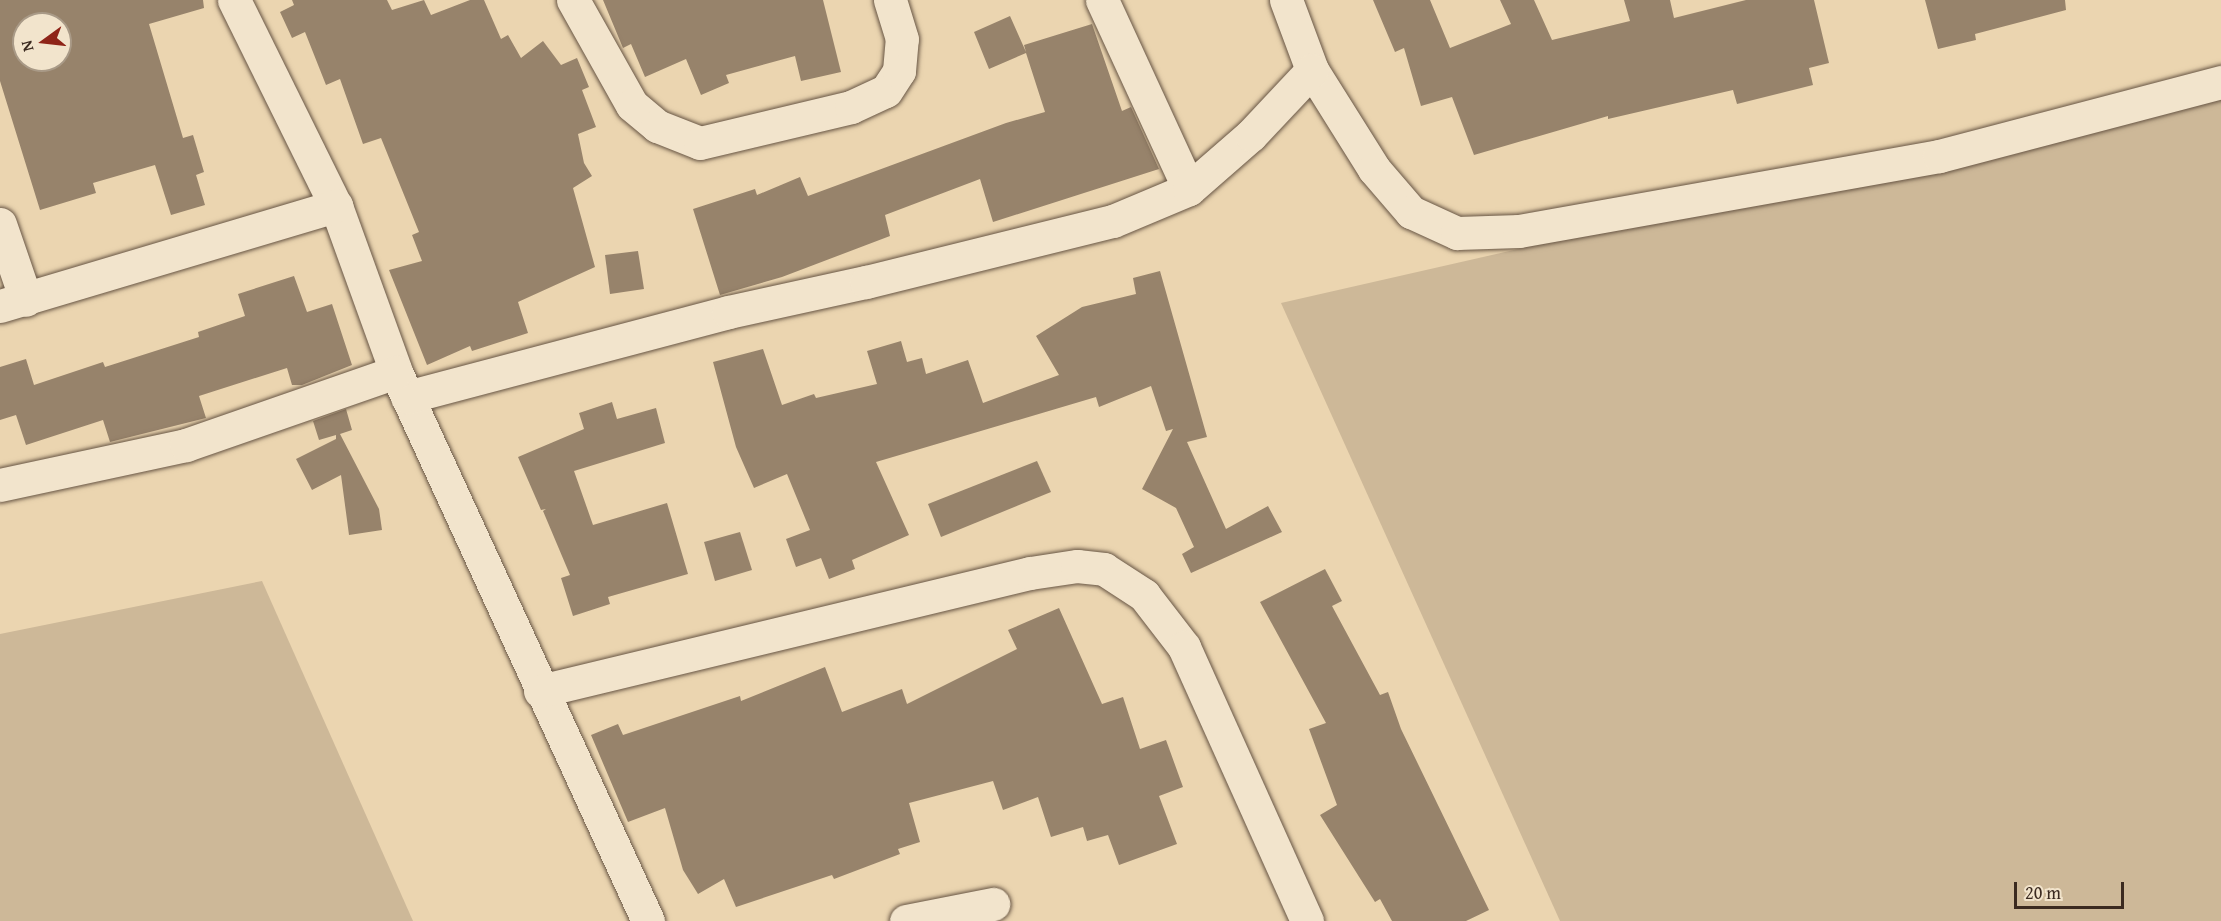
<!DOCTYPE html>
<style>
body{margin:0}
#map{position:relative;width:2221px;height:921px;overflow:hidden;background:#ebd5b0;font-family:"Gentium Book Plus",serif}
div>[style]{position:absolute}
.green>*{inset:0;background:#cdb898}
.building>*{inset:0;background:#97836b}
.roads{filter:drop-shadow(0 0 2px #675544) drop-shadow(0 0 2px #675544)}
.minor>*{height:33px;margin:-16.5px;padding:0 16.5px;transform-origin:16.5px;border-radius:16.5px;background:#f2e4cc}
span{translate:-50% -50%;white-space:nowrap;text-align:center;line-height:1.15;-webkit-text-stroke:5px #f2e4cc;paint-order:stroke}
.north{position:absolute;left:12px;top:12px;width:60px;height:60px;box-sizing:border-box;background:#f2e4cc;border:2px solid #a99a87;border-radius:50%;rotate:255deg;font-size:16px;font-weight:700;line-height:24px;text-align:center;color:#3b2a20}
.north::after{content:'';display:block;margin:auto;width:21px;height:27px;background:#8f2418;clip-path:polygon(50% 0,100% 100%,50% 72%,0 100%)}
.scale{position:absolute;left:2014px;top:882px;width:110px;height:27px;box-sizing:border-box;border:3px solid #3b2a20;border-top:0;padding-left:8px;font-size:18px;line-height:21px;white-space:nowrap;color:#3b2a20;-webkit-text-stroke:4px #f2e4cc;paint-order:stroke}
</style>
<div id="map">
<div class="green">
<div style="clip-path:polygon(2221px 89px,2221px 921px,1560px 921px,1281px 303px)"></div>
<div style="clip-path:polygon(262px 581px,413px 921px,0 921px,0 634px)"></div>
</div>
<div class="building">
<div style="clip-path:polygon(evenodd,0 0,203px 0,204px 8px,149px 24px,183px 138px,193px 135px,204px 172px,196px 175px,205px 205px,171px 215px,155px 165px,93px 183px,96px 193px,40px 210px,0 81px,0 0,24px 24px,60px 24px,60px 60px,24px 60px,24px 24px)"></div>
<div style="clip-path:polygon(292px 0,387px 0,392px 10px,424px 0,431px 15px,470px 0,484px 0,501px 39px,508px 35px,521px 58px,543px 41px,561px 65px,577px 58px,589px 87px,582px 90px,596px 127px,578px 134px,584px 163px,592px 176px,573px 188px,595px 267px,518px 302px,528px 333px,472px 351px,470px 346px,427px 365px,389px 270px,422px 261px,412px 235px,419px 232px,381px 138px,363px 144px,340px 79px,326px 85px,305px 32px,292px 38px,280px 12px,294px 5px)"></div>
<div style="clip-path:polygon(603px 0,823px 0,841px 72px,801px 81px,795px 56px,726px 75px,729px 83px,701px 95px,686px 59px,645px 77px,631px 44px,623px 48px)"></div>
<div style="clip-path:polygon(1373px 0,1430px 0,1450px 48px,1511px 24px,1500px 0,1534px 0,1552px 40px,1630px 21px,1624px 0,1670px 0,1674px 18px,1746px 0,1814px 0,1829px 63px,1809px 68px,1813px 85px,1737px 104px,1733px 90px,1608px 119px,1608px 116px,1474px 155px,1452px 97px,1421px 106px,1404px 48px,1395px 52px)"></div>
<div style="clip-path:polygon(1925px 0,2065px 0,2066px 10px,1975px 34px,1976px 40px,1938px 49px)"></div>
<div style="clip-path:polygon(1010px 16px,1026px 52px,1024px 45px,1092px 24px,1122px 111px,1131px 107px,1159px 169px,993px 222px,980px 179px,885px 215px,890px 236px,782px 277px,720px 295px,693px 209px,755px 189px,757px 195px,800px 177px,808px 196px,1006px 123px,1045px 112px,1026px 53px,989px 69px,974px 32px)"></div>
<div style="clip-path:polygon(638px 251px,644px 289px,610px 294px,605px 255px)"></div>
<div style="clip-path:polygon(1160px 271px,1207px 437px,1187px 442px,1226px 529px,1268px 506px,1282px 532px,1191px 573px,1182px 554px,1194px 547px,1176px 508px,1142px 489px,1173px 429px,1166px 431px,1151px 386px,1099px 407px,1096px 397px,876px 462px,909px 535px,852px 560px,855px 569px,829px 579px,821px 558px,796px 567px,786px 539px,810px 530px,787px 474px,754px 488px,736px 447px,713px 362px,763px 349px,782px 405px,814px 394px,816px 398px,877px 384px,867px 351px,901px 341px,907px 362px,922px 358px,926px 374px,968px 360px,983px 403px,1059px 375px,1036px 336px,1082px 307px,1136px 294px,1133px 278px)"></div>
<div style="clip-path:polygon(294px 276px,307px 312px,332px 304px,352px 365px,302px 385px,292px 385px,287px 368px,199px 396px,206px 418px,110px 442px,103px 420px,26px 445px,16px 415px,0 420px,0 367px,26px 359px,34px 385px,103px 362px,105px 367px,199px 337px,198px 332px,245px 316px,238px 294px)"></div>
<div style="clip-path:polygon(612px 402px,617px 419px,656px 408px,665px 443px,574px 471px,593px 525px,667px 503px,688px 574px,608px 597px,610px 604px,573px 616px,561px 578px,570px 575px,543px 511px,546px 509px,541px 510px,518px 457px,584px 429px,579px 413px)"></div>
<div style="clip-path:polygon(346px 409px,352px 430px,340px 434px,379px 509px,382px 530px,349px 535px,341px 475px,312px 490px,296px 459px,336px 439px,336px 435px,319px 440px,313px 421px)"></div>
<div style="clip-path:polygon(1037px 461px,1051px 492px,941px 537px,928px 504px)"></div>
<div style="clip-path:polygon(740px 532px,752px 570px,715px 581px,704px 542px)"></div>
<div style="clip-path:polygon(1325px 569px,1342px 601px,1332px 606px,1380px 695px,1388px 692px,1401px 729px,1489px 910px,1466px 921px,1392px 921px,1380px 899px,1375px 902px,1320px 815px,1337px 805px,1309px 729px,1326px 723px,1260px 602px)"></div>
<div style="clip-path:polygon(1059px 608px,1102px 704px,1123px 697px,1140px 749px,1166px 740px,1183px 787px,1159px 796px,1177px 844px,1119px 865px,1108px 835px,1087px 841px,1083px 827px,1051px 837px,1038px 797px,1003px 810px,993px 781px,909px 803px,920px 842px,898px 849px,900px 854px,834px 879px,832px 875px,736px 907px,724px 879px,698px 894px,683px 870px,665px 808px,628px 822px,591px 735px,618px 724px,623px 735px,740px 696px,741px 701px,825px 667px,842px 712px,902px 689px,907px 704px,1017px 649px,1008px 630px)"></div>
</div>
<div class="roads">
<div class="minor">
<div style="left:234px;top:0;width:230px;rotate:63.7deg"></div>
<div style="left:336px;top:206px;width:177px;rotate:70.1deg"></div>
<div style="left:396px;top:372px;width:604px;rotate:65.34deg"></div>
<div style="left:573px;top:0;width:120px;rotate:60.7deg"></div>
<div style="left:632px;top:105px;width:33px;rotate:40deg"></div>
<div style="left:657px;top:126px;width:46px;rotate:21.6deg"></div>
<div style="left:700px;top:143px;width:155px;rotate:-13.4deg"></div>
<div style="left:851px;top:107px;width:38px;rotate:-25deg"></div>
<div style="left:886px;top:91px;width:24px;rotate:-57deg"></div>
<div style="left:899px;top:71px;width:32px;rotate:-85deg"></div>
<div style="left:902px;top:39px;width:41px;rotate:-107.1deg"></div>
<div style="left:1102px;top:0;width:208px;rotate:65.3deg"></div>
<div style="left:1286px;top:0;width:75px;rotate:69.6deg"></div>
<div style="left:1312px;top:70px;width:117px;rotate:57.9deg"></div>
<div style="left:1374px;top:169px;width:57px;rotate:49.3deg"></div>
<div style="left:1411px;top:212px;width:51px;rotate:24.5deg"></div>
<div style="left:1457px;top:233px;width:62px;rotate:-1.8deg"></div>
<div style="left:1519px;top:231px;width:427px;rotate:-10.1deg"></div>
<div style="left:1939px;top:156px;width:292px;rotate:-14.7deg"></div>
<div style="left:0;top:224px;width:80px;rotate:71.1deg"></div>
<div style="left:0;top:306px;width:351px;rotate:-16.6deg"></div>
<div style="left:407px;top:397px;width:332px;rotate:-14.8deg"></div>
<div style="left:728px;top:312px;width:141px;rotate:-12.3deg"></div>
<div style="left:866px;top:282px;width:254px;rotate:-13.9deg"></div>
<div style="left:1113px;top:221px;width:82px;rotate:-22.8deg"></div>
<div style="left:1189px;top:189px;width:82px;rotate:-41.1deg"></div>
<div style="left:1251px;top:135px;width:89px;rotate:-46.8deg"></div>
<div style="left:0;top:485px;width:190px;rotate:-12.1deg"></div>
<div style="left:186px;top:445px;width:222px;rotate:-19.2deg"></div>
<div style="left:540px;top:691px;width:504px;rotate:-13.54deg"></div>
<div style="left:1030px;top:573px;width:48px;rotate:-8.5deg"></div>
<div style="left:1077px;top:566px;width:27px;rotate:6deg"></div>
<div style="left:1104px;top:569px;width:48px;rotate:33deg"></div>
<div style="left:1144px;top:595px;width:66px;rotate:52.4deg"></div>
<div style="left:1184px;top:647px;width:300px;rotate:65.8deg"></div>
<div style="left:906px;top:921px;width:89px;rotate:-11.1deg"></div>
</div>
</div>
<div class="north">N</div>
<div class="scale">20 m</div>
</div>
